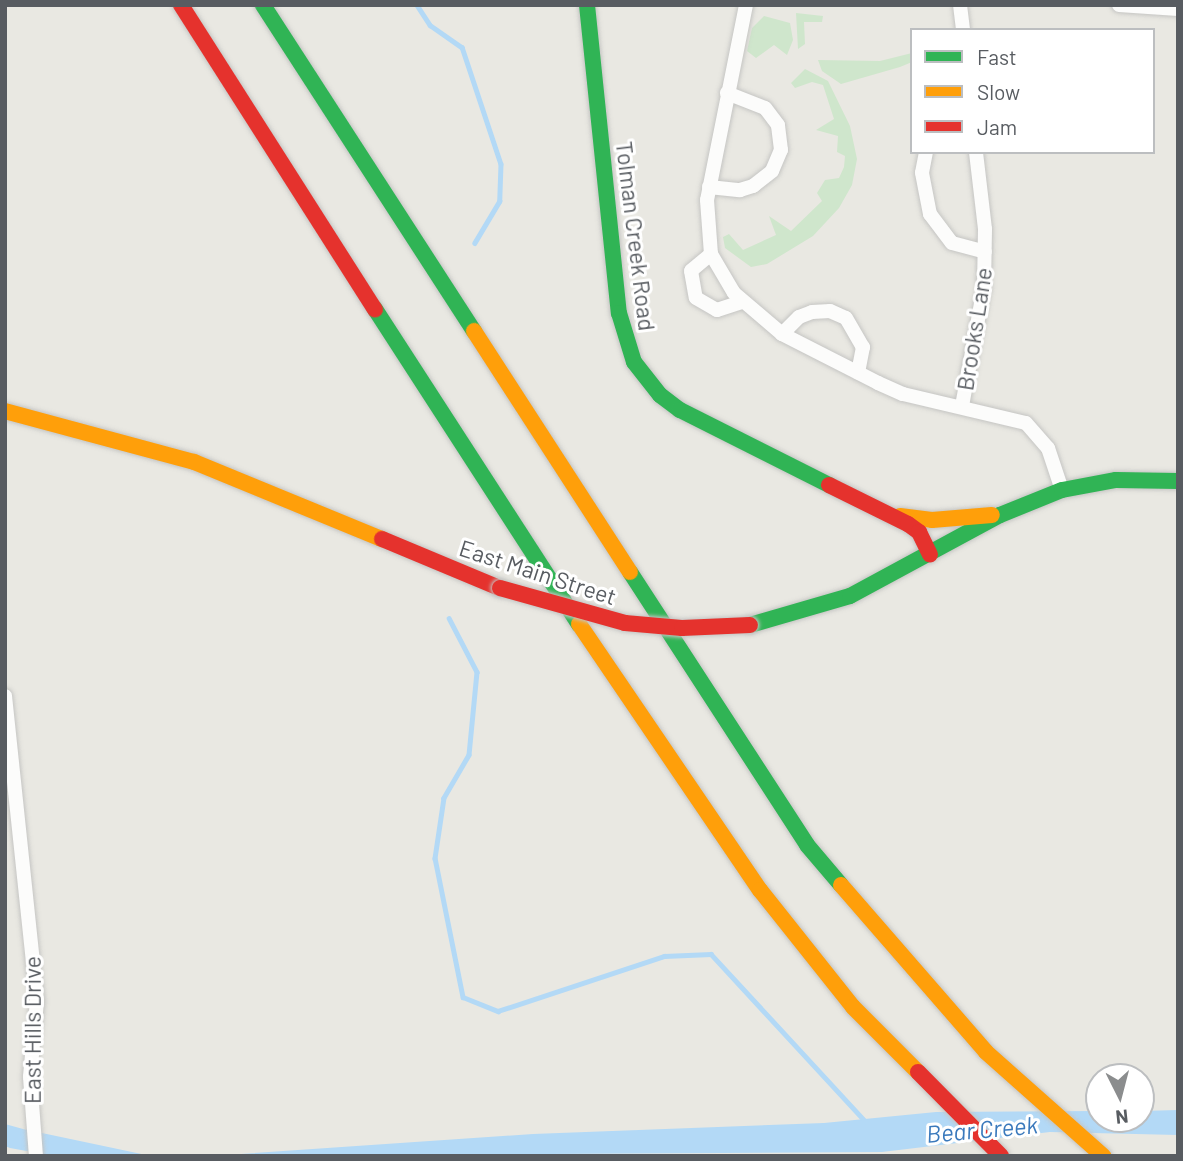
<!DOCTYPE html>
<style>
body{margin:0}
#map{position:relative;width:1183px;height:1161px;overflow:hidden;background:#e9e8e2;font-family:Barlow,sans-serif}
div>[style]{position:absolute}
.green>*{inset:0;background:#cfe6cc}
.water>*{inset:0;background:#b3d9f6}
.stream>*{height:4.5px;margin:-2.25px;padding:0 2.25px;transform-origin:2.25px;border-radius:2.25px;background:#b3d9f6}
.roads{filter:drop-shadow(0 0 2px #c5c5c3) drop-shadow(0 0 2px #c5c5c3)}
.street>*{height:14px;margin:-7px;padding:0 7px;transform-origin:7px;border-radius:7px;background:#fcfcfb}
.fast>*{height:16px;margin:-8px;padding:0 8px;transform-origin:8px;border-radius:8px;background:#30b455}
.slow>*{height:16px;margin:-8px;padding:0 8px;transform-origin:8px;border-radius:8px;background:#ff9f0a}
.jam>*{height:16px;margin:-8px;padding:0 8px;transform-origin:8px;border-radius:8px;background:#e5322d}
.bridges{filter:drop-shadow(0 0 2px #c5c6c4) drop-shadow(0 0 2px #c5c6c4)}
.jam-bridge>*{height:16px;margin:-8px;padding:0 8px;transform-origin:8px;border-radius:8px;background:#e5322d}
span{translate:-50% -50%;white-space:nowrap;text-align:center;line-height:1.15;-webkit-text-stroke:6px #fff;paint-order:stroke}
.street-label{font-size:23px;color:#585c61}
.water-label{font-size:24px;color:#3a79bc;font-style:italic}
.frame{position:absolute;inset:0;border:7px solid #585c61;pointer-events:none}
.legend{position:absolute;left:910px;top:28px;width:245px;height:126px;box-sizing:border-box;background:#fff;border:2px solid #bcbec0;margin:0;padding:9px 12px;list-style:none;font-size:21px;color:#585c61}
.legend li{display:flex;align-items:center;gap:14px;height:35px}
.legend b{width:35px;border:2px solid #bcbec0}
.north{position:absolute;left:1085px;top:1063px;width:70px;height:70px;box-sizing:border-box;background:#fff;border:2px solid #bcbec0;border-radius:50%;rotate:174deg;font-size:19px;font-weight:700;line-height:28px;text-align:center;color:#585c61}
.north::after{content:'';display:block;margin:auto;width:24px;height:32px;background:#8b8d8e;clip-path:polygon(50% 0,100% 100%,50% 72%,0 100%)}
</style>
<div id="map">
<div class="green">
<div style="clip-path:polygon(796px 13px,823px 16px,822px 22px,804px 22px,805px 44px,798px 49px)"></div>
<div style="clip-path:polygon(764px 16px,790px 23px,793px 40px,787px 55px,774px 45px,756px 58px,747px 51px,752px 28px)"></div>
<div style="clip-path:polygon(912px 53px,912px 62px,900px 67px,841px 84px,822px 71px,818px 60px,880px 61px)"></div>
<div style="clip-path:polygon(805px 69px,828px 81px,850px 126px,857px 159px,852px 185px,839px 208px,813px 236px,767px 264px,751px 267px,725px 248px,723px 237px,729px 234px,743px 250px,776px 235px,769px 216px,791px 231px,822px 201px,817px 193px,825px 180px,839px 178px,844px 167px,845px 156px,837px 152px,838px 136px,816px 130px,834px 119px,823px 85px,812px 82px,795px 88px,791px 83px)"></div>
</div>
<div class="water">
<div style="clip-path:polygon(1178px 1110px,1178px 1135px,1050px 1132px,882px 1152px,212px 1156px,533px 1134px,824px 1123px,936px 1112px,1099px 1111px,1099px 1119px,1141px 1119px,1141px 1111px)"></div>
<div style="clip-path:polygon(5px 1124px,23px 1129px,151px 1156px,54px 1156px,10px 1148px,5px 1146px)"></div>
</div>
<div class="stream">
<div style="left:417px;top:5px;width:24px;rotate:57deg"></div>
<div style="left:430px;top:25px;width:39px;rotate:35deg"></div>
<div style="left:462px;top:47px;width:123px;rotate:71.6deg"></div>
<div style="left:501px;top:164px;width:37px;rotate:92deg"></div>
<div style="left:500px;top:201px;width:49px;rotate:120.8deg"></div>
<div style="left:449px;top:618px;width:61px;rotate:62.6deg"></div>
<div style="left:477px;top:672px;width:83px;rotate:95.5deg"></div>
<div style="left:469px;top:755px;width:50px;rotate:120.2deg"></div>
<div style="left:444px;top:798px;width:61px;rotate:98.5deg"></div>
<div style="left:435px;top:858px;width:142px;rotate:78.6deg"></div>
<div style="left:463px;top:997px;width:38px;rotate:22deg"></div>
<div style="left:498px;top:1011px;width:175px;rotate:-18.3deg"></div>
<div style="left:664px;top:956px;width:47px;rotate:-2.4deg"></div>
<div style="left:711px;top:954px;width:227px;rotate:47.3deg"></div>
</div>
<div class="roads">
<div class="street">
<div style="left:746px;top:5px;width:199px;rotate:101.3deg"></div>
<div style="left:707px;top:200px;width:54px;rotate:85.8deg"></div>
<div style="left:711px;top:254px;width:45px;rotate:59.5deg"></div>
<div style="left:734px;top:293px;width:63px;rotate:40.5deg"></div>
<div style="left:782px;top:334px;width:108px;rotate:27deg"></div>
<div style="left:878px;top:383px;width:27px;rotate:24deg"></div>
<div style="left:903px;top:394px;width:126px;rotate:13.3deg"></div>
<div style="left:1026px;top:423px;width:33px;rotate:49deg"></div>
<div style="left:1048px;top:448px;width:44px;rotate:71.6deg"></div>
<div style="left:960px;top:5px;width:25px;rotate:83deg"></div>
<div style="left:1119px;top:5px;width:59px;rotate:3.9deg"></div>
<div style="left:926px;top:152px;width:21px;rotate:101deg"></div>
<div style="left:922px;top:173px;width:42px;rotate:79deg"></div>
<div style="left:930px;top:214px;width:36px;rotate:53deg"></div>
<div style="left:952px;top:243px;width:34px;rotate:15deg"></div>
<div style="left:709px;top:187px;width:31px;rotate:6deg"></div>
<div style="left:740px;top:190px;width:14px;rotate:-17deg"></div>
<div style="left:753px;top:186px;width:24px;rotate:-38deg"></div>
<div style="left:772px;top:171px;width:23px;rotate:-67deg"></div>
<div style="left:781px;top:150px;width:25px;rotate:-97deg"></div>
<div style="left:778px;top:125px;width:21px;rotate:-127deg"></div>
<div style="left:765px;top:108px;width:41px;rotate:-158.5deg"></div>
<div style="left:711px;top:254px;width:26px;rotate:140deg"></div>
<div style="left:691px;top:271px;width:27px;rotate:80deg"></div>
<div style="left:696px;top:298px;width:24px;rotate:30deg"></div>
<div style="left:717px;top:310px;width:25px;rotate:-18deg"></div>
<div style="left:782px;top:334px;width:24px;rotate:-45deg"></div>
<div style="left:799px;top:317px;width:14px;rotate:-21deg"></div>
<div style="left:812px;top:312px;width:18px;rotate:-3deg"></div>
<div style="left:830px;top:311px;width:17px;rotate:24deg"></div>
<div style="left:846px;top:318px;width:34px;rotate:60deg"></div>
<div style="left:863px;top:347px;width:26px;rotate:101deg"></div>
<div style="left:962px;top:406px;width:121px;rotate:-79.5deg"></div>
<div style="left:984px;top:287px;width:58px;rotate:-89deg"></div>
<div style="left:985px;top:229px;width:78px;rotate:-96.7deg"></div>
<div style="left:5px;top:696px;width:307px;rotate:84deg"></div>
<div style="left:37px;top:1001px;width:76px;rotate:95.3deg"></div>
<div style="left:30px;top:1077px;width:79px;rotate:85.7deg"></div>
</div>
<div class="fast">
<div style="left:263px;top:5px;width:388px;rotate:57.1deg"></div>
<div style="left:587px;top:5px;width:310px;rotate:84.1deg"></div>
<div style="left:619px;top:313px;width:51px;rotate:73deg"></div>
<div style="left:634px;top:362px;width:42px;rotate:51.8deg"></div>
<div style="left:660px;top:395px;width:25px;rotate:37deg"></div>
<div style="left:680px;top:410px;width:167px;rotate:26.7deg"></div>
<div style="left:375px;top:309px;width:375px;rotate:57.1deg"></div>
<div style="left:630px;top:572px;width:325px;rotate:57deg"></div>
<div style="left:807px;top:845px;width:52px;rotate:49.6deg"></div>
<div style="left:750px;top:625px;width:104px;rotate:-16.2deg"></div>
<div style="left:850px;top:596px;width:170px;rotate:-28.4deg"></div>
<div style="left:1000px;top:515px;width:67px;rotate:-22deg"></div>
<div style="left:1062px;top:490px;width:55px;rotate:-10.5deg"></div>
<div style="left:1116px;top:480px;width:62px;rotate:0.9deg"></div>
</div>
<div class="slow">
<div style="left:474px;top:331px;width:287px;rotate:57.1deg"></div>
<div style="left:5px;top:411px;width:196px;rotate:15.1deg"></div>
<div style="left:194px;top:462px;width:203px;rotate:22.3deg"></div>
<div style="left:900px;top:516px;width:32px;rotate:7deg"></div>
<div style="left:932px;top:520px;width:60px;rotate:-4.8deg"></div>
<div style="left:579px;top:624px;width:322px;rotate:55.8deg"></div>
<div style="left:760px;top:890px;width:149px;rotate:51.5deg"></div>
<div style="left:853px;top:1007px;width:92px;rotate:45deg"></div>
<div style="left:841px;top:885px;width:221px;rotate:49deg"></div>
<div style="left:986px;top:1052px;width:157px;rotate:41.6deg"></div>
</div>
<div class="jam">
<div style="left:181px;top:5px;width:361px;rotate:57.5deg"></div>
<div style="left:829px;top:485px;width:88px;rotate:26.3deg"></div>
<div style="left:908px;top:524px;width:14px;rotate:36deg"></div>
<div style="left:919px;top:532px;width:25px;rotate:64deg"></div>
<div style="left:382px;top:539px;width:128px;rotate:22.6deg"></div>
<div style="left:918px;top:1072px;width:118px;rotate:45.3deg"></div>
</div>
</div>
<div class="bridges">
<div class="jam-bridge">
<div style="left:500px;top:588px;width:130px;rotate:15.6deg"></div>
<div style="left:625px;top:623px;width:57px;rotate:5deg"></div>
<div style="left:682px;top:628px;width:68px;rotate:-2.5deg"></div>
</div>
</div>
<div class="street-label">
<span style="left:636px;top:236px;rotate:83deg">Tolman Creek Road</span>
<span style="left:974px;top:329px;rotate:-81deg">Brooks Lane</span>
<span style="left:538px;top:572px;rotate:18deg">East Main Street</span>
<span style="left:32px;top:1030px;rotate:-90deg">East Hills Drive</span>
</div>
<div class="water-label">
<span style="left:982px;top:1129px;rotate:-5deg">Bear Creek</span>
</div>
<div class="frame"></div>
<ul class="legend">
<li><b style="height:9px;background:#30b455"></b>Fast</li>
<li><b style="height:9px;background:#ff9f0a"></b>Slow</li>
<li><b style="height:9px;background:#e5322d"></b>Jam</li>
</ul>
<div class="north">N</div>
</div>
